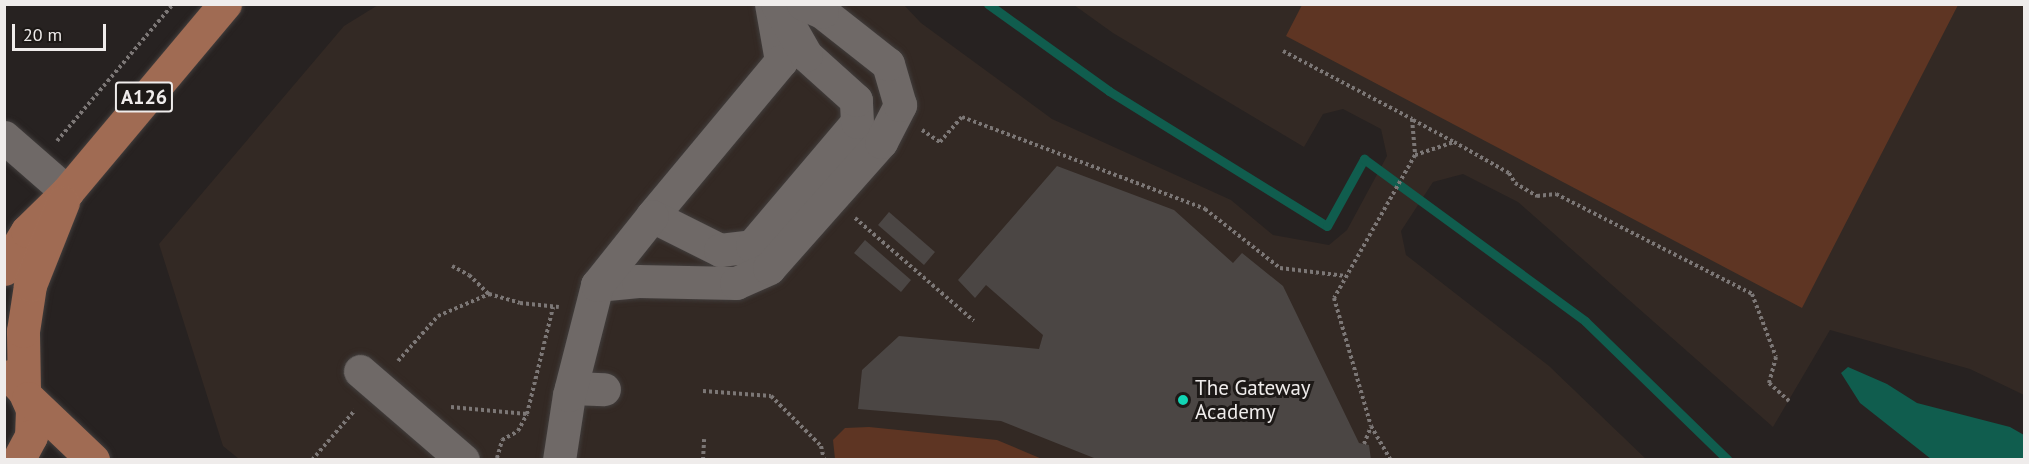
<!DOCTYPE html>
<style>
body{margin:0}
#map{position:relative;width:2029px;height:464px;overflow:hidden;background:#272221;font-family:"PT Sans",sans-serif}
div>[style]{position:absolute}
.built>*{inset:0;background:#332924}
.green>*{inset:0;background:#5e3523}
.water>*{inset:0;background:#105d4e}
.stream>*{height:9px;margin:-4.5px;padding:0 4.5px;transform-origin:4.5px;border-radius:4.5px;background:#105d4e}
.building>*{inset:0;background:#4b4644}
.path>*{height:4px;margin-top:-2px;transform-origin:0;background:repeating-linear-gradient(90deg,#7c7776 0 3px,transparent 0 6px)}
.roads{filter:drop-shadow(0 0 2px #413d3c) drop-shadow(0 0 2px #413d3c)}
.minor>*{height:33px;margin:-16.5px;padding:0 16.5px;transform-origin:16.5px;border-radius:16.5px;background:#6f6967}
.major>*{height:33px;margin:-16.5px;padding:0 16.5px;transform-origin:16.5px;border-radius:16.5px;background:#a06b53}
.dots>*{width:16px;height:16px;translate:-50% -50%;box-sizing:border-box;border:3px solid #1d1917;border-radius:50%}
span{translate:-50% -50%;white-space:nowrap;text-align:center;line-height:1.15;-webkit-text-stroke:6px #1d1917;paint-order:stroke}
.shield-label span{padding:2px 4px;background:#1d1917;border:2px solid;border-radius:4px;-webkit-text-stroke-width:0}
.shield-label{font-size:20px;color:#efeceb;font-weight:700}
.poi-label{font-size:21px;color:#efeceb}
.left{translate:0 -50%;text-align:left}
.frame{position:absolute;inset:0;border:6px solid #efeceb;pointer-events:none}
.scale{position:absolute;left:12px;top:24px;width:94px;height:27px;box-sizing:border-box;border:3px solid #efeceb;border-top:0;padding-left:8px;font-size:18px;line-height:21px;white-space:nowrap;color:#efeceb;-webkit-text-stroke:4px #1d1917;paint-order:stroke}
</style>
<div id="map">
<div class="built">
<div style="clip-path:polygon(378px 5px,904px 5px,921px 23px,1052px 119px,1231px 200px,1273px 235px,1329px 245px,1347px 230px,1387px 156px,1381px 129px,1343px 109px,1323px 114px,1304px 147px,1113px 33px,1074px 5px,2024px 5px,2024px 395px,1970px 369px,1830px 330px,1773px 427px,1518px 202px,1463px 174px,1433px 182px,1401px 231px,1406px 255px,1549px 366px,1646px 459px,239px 459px,223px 446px,159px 244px,344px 26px)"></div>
</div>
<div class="green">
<div style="clip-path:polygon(1302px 5px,1302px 4px,1958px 5px,1802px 308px,1286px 36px)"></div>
<div style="clip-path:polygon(869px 427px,997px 440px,1042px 459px,835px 459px,833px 440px,845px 428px)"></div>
</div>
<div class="water">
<div style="clip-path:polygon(1848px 367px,1887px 384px,1917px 403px,2010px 427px,2024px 435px,2024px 459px,1931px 459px,1860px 403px,1841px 373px)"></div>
</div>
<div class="stream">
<div style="left:988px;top:4px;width:149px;rotate:35.7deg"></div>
<div style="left:1109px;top:91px;width:256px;rotate:31.8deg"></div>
<div style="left:1327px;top:226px;width:77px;rotate:-61.1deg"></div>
<div style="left:1364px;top:159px;width:274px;rotate:36.2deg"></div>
<div style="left:1585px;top:321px;width:199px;rotate:44.2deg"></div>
</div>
<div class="building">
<div style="clip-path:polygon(1057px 166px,1174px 210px,1233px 263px,1242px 253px,1283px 286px,1359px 443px,1369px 445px,1371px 460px,1099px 460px,1001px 421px,858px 409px,862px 370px,899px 336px,1039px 349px,1043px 335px,986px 285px,975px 298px,958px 280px)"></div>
<div style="clip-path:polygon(889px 212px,935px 252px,924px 265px,878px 225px)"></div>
<div style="clip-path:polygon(865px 240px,911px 280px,901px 292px,854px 253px)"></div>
</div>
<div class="path">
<div style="left:1283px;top:51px;width:146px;rotate:27.8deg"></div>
<div style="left:1412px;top:119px;width:36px;rotate:85deg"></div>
<div style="left:1415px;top:155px;width:164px;rotate:119.5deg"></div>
<div style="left:1334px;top:298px;width:133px;rotate:73.9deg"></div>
<div style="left:1371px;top:426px;width:39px;rotate:60deg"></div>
<div style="left:1413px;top:120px;width:47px;rotate:28.2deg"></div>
<div style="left:922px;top:130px;width:22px;rotate:34deg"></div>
<div style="left:940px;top:142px;width:33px;rotate:-49deg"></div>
<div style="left:962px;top:117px;width:260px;rotate:20.7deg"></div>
<div style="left:1205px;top:209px;width:95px;rotate:38.2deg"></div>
<div style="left:1280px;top:268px;width:66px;rotate:6.9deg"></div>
<div style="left:57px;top:141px;width:180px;rotate:-49.7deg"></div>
<div style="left:1415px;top:155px;width:41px;rotate:-18.4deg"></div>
<div style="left:1454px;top:142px;width:63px;rotate:29.4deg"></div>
<div style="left:1509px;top:173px;width:12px;rotate:59deg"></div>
<div style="left:1515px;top:183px;width:26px;rotate:31deg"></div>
<div style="left:1537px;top:196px;width:19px;rotate:-6deg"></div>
<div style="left:1556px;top:194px;width:220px;rotate:27deg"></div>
<div style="left:1752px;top:294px;width:67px;rotate:69.1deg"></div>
<div style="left:1776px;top:357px;width:27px;rotate:105deg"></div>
<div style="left:1769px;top:383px;width:27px;rotate:42deg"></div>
<div style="left:855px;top:218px;width:157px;rotate:40.9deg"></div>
<div style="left:452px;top:266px;width:19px;rotate:28deg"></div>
<div style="left:469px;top:275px;width:28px;rotate:44deg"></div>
<div style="left:398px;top:361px;width:60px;rotate:-48.4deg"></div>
<div style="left:438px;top:316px;width:56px;rotate:-23.3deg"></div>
<div style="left:489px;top:294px;width:32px;rotate:16deg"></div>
<div style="left:520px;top:303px;width:39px;rotate:6deg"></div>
<div style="left:703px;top:391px;width:68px;rotate:4.2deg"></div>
<div style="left:771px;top:396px;width:71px;rotate:45deg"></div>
<div style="left:821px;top:446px;width:14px;rotate:78deg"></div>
<div style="left:451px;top:407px;width:76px;rotate:5.3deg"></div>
<div style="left:527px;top:414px;width:110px;rotate:-76.3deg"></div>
<div style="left:1364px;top:444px;width:18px;rotate:-68deg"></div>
<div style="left:497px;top:458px;width:19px;rotate:-74deg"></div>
<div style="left:502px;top:440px;width:18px;rotate:-29deg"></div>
<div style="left:518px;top:431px;width:19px;rotate:-62deg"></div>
<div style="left:312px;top:460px;width:66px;rotate:-49.3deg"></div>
<div style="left:703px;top:460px;width:21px;rotate:-87deg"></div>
</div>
<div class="roads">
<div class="minor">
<div style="left:771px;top:4px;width:58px;rotate:80deg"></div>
<div style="left:781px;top:61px;width:202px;rotate:129.8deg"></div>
<div style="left:652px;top:216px;width:76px;rotate:26.6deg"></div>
<div style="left:720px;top:250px;width:32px;rotate:-7deg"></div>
<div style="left:752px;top:246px;width:162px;rotate:-49.7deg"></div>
<div style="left:857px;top:122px;width:22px;rotate:-93deg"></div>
<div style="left:856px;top:100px;width:67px;rotate:-138deg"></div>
<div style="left:806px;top:55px;width:59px;rotate:-119.6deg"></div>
<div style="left:4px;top:137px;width:84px;rotate:41.1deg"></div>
<div style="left:597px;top:285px;width:41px;rotate:-5.6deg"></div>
<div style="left:638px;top:281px;width:98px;rotate:1.2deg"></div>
<div style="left:736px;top:283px;width:36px;rotate:-24deg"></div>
<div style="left:769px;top:268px;width:169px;rotate:-48.4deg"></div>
<div style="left:881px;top:142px;width:42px;rotate:-62.8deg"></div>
<div style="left:900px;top:105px;width:43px;rotate:-106.3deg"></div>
<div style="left:888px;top:64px;width:84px;rotate:-141.8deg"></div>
<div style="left:822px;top:12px;width:21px;rotate:-157deg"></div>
<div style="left:360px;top:371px;width:136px;rotate:40.8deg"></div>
<div style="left:571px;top:388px;width:33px;rotate:2deg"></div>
<div style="left:559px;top:460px;width:66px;rotate:-81.3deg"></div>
<div style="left:569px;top:395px;width:114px;rotate:-75.7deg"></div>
<div style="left:597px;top:285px;width:88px;rotate:-51.4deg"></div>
</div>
<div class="major">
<div style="left:4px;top:269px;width:44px;rotate:-58.8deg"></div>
<div style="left:27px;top:231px;width:56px;rotate:-44.3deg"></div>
<div style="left:67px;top:192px;width:246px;rotate:-50deg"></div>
<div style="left:10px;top:376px;width:21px;rotate:47deg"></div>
<div style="left:24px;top:391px;width:20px;rotate:66deg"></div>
<div style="left:32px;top:409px;width:27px;rotate:92deg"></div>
<div style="left:31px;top:436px;width:27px;rotate:118deg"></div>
<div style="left:24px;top:391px;width:60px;rotate:-91deg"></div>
<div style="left:23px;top:331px;width:47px;rotate:-81.3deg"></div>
<div style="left:30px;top:285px;width:89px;rotate:-68.3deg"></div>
<div style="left:28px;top:398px;width:90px;rotate:43.6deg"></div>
</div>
</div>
<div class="dots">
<div style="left:1183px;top:400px;background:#11d5b4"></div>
</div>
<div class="shield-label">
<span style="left:144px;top:97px">A126</span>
</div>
<div class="poi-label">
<span class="left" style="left:1195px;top:400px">The Gateway<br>Academy</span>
</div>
<div class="frame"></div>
<div class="scale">20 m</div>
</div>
